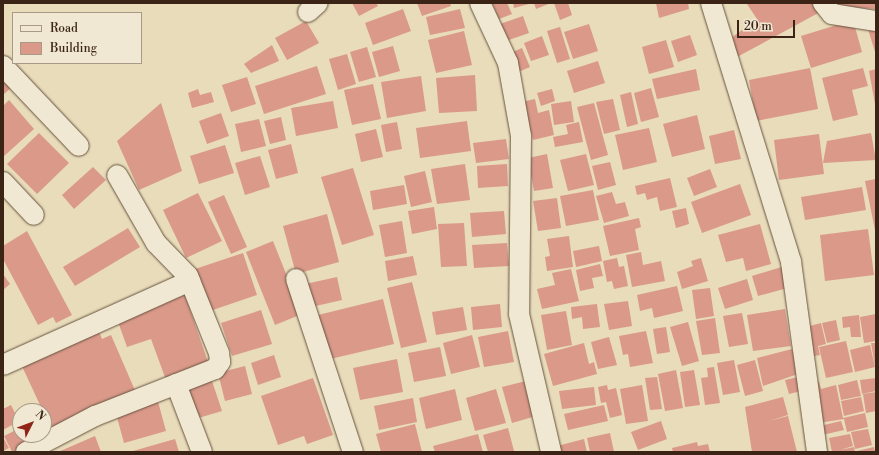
<!DOCTYPE html>
<style>
body{margin:0}
#map{position:relative;width:879px;height:455px;overflow:hidden;background:#e8dcba;font-family:"Libre Bodoni",serif}
div>[style]{position:absolute}
.building>*{inset:0;background:#da9989}
.roads{filter:drop-shadow(0 0 1px #66523e) drop-shadow(0 0 1px #66523e)}
.minor>*{height:20px;margin:-10px;padding:0 10px;transform-origin:10px;border-radius:10px;background:#f0e8d2}
span{translate:-50% -50%;white-space:nowrap;text-align:center;line-height:1.15;-webkit-text-stroke:4px #f0e8d2;paint-order:stroke}
.frame{position:absolute;inset:0;border:4px solid #3b2415;pointer-events:none}
.legend{position:absolute;left:12px;top:12px;width:130px;height:52px;box-sizing:border-box;background:#f0e8d2;border:1px solid #a89a86;margin:0;padding:5px 7px;list-style:none;font-size:12px;color:#3b2415}
.legend li{display:flex;align-items:center;gap:8px;height:20px}
.legend b{width:20px;border:1px solid #a89a86}
.north{position:absolute;left:12px;top:403px;width:40px;height:40px;box-sizing:border-box;background:#f0e8d2;border:1px solid #a89a86;border-radius:50%;rotate:48deg;font-size:11px;font-weight:700;line-height:16px;text-align:center;color:#3b2415}
.north::after{content:'';display:block;margin:auto;width:14px;height:18px;background:#8f2418;clip-path:polygon(50% 0,100% 100%,50% 72%,0 100%)}
.scale{position:absolute;left:737px;top:20px;width:58px;height:18px;box-sizing:border-box;border:2px solid #3b2415;border-top:0;padding-left:5px;font-size:12px;line-height:14px;white-space:nowrap;color:#3b2415;-webkit-text-stroke:3px #f0e8d2;paint-order:stroke}
</style>
<div id="map">
<div class="building">
<div style="clip-path:polygon(352px 3px,376px 3px,378px 6px,359px 16px)"></div>
<div style="clip-path:polygon(417px 3px,450px 3px,451px 6px,422px 16px)"></div>
<div style="clip-path:polygon(492px 3px,507px 3px,512px 14px,499px 19px)"></div>
<div style="clip-path:polygon(513px 3px,529px 3px,529px 4px,514px 8px)"></div>
<div style="clip-path:polygon(534px 3px,551px 3px,536px 9px)"></div>
<div style="clip-path:polygon(554px 3px,568px 3px,572px 15px,560px 20px)"></div>
<div style="clip-path:polygon(656px 3px,688px 3px,689px 9px,659px 18px)"></div>
<div style="clip-path:polygon(749px 3px,813px 3px,822px 11px,737px 57px,731px 38px,757px 19px,747px 4px)"></div>
<div style="clip-path:polygon(835px 3px,876px 3px,876px 9px,844px 7px)"></div>
<div style="clip-path:polygon(403px 9px,411px 31px,373px 45px,365px 23px)"></div>
<div style="clip-path:polygon(460px 9px,465px 28px,430px 35px,426px 17px)"></div>
<div style="clip-path:polygon(523px 16px,529px 33px,503px 42px,497px 25px)"></div>
<div style="clip-path:polygon(853px 20px,862px 52px,811px 68px,801px 36px)"></div>
<div style="clip-path:polygon(306px 21px,319px 43px,287px 60px,275px 38px)"></div>
<div style="clip-path:polygon(866px 23px,876px 25px,876px 55px)"></div>
<div style="clip-path:polygon(589px 24px,598px 51px,573px 59px,564px 32px)"></div>
<div style="clip-path:polygon(560px 27px,570px 59px,557px 63px,547px 31px)"></div>
<div style="clip-path:polygon(464px 31px,472px 65px,436px 73px,428px 40px)"></div>
<div style="clip-path:polygon(690px 35px,697px 55px,678px 62px,671px 41px)"></div>
<div style="clip-path:polygon(542px 36px,549px 55px,531px 61px,524px 43px)"></div>
<div style="clip-path:polygon(666px 40px,674px 67px,649px 74px,642px 47px)"></div>
<div style="clip-path:polygon(272px 45px,279px 61px,251px 73px,244px 64px)"></div>
<div style="clip-path:polygon(393px 46px,400px 71px,379px 77px,372px 52px)"></div>
<div style="clip-path:polygon(367px 47px,376px 77px,359px 82px,350px 52px)"></div>
<div style="clip-path:polygon(522px 48px,530px 67px,516px 73px,508px 54px)"></div>
<div style="clip-path:polygon(347px 54px,356px 84px,338px 90px,329px 59px)"></div>
<div style="clip-path:polygon(598px 61px,605px 83px,574px 93px,567px 71px)"></div>
<div style="clip-path:polygon(317px 66px,326px 94px,264px 114px,255px 86px)"></div>
<div style="clip-path:polygon(810px 68px,818px 109px,756px 121px,749px 80px)"></div>
<div style="clip-path:polygon(863px 68px,868px 86px,852px 90px,858px 115px,833px 121px,822px 78px)"></div>
<div style="clip-path:polygon(696px 69px,700px 90px,657px 99px,652px 79px)"></div>
<div style="clip-path:polygon(876px 69px,876px 104px,875px 104px,869px 71px)"></div>
<div style="clip-path:polygon(3px 71px,15px 84px,3px 95px)"></div>
<div style="clip-path:polygon(475px 75px,477px 111px,439px 113px,436px 78px)"></div>
<div style="clip-path:polygon(421px 76px,426px 111px,387px 118px,381px 82px)"></div>
<div style="clip-path:polygon(247px 77px,256px 104px,231px 112px,222px 85px)"></div>
<div style="clip-path:polygon(373px 84px,381px 119px,352px 125px,344px 90px)"></div>
<div style="clip-path:polygon(651px 88px,659px 117px,641px 122px,634px 93px)"></div>
<div style="clip-path:polygon(198px 89px,200px 95px,211px 92px,214px 102px,192px 108px,188px 93px)"></div>
<div style="clip-path:polygon(552px 89px,555px 101px,541px 106px,537px 93px)"></div>
<div style="clip-path:polygon(631px 92px,638px 124px,627px 127px,620px 95px)"></div>
<div style="clip-path:polygon(535px 99px,538px 113px,549px 110px,554px 135px,533px 140px,529px 125px,522px 126px,517px 103px)"></div>
<div style="clip-path:polygon(613px 99px,620px 130px,604px 134px,596px 102px)"></div>
<div style="clip-path:polygon(9px 100px,34px 129px,3px 157px,3px 106px)"></div>
<div style="clip-path:polygon(333px 101px,338px 128px,296px 136px,291px 108px)"></div>
<div style="clip-path:polygon(571px 101px,574px 122px,554px 125px,551px 104px)"></div>
<div style="clip-path:polygon(161px 103px,182px 171px,139px 190px,117px 141px)"></div>
<div style="clip-path:polygon(594px 103px,608px 155px,591px 160px,577px 107px)"></div>
<div style="clip-path:polygon(221px 113px,229px 136px,207px 144px,199px 121px)"></div>
<div style="clip-path:polygon(697px 115px,705px 149px,672px 157px,663px 124px)"></div>
<div style="clip-path:polygon(281px 117px,286px 140px,270px 144px,264px 121px)"></div>
<div style="clip-path:polygon(259px 119px,266px 146px,241px 152px,235px 124px)"></div>
<div style="clip-path:polygon(467px 121px,471px 151px,420px 158px,416px 128px)"></div>
<div style="clip-path:polygon(397px 122px,402px 149px,386px 152px,381px 125px)"></div>
<div style="clip-path:polygon(579px 122px,583px 142px,555px 147px,553px 137px,568px 134px,566px 125px)"></div>
<div style="clip-path:polygon(649px 128px,657px 162px,623px 170px,615px 135px)"></div>
<div style="clip-path:polygon(376px 129px,383px 157px,361px 162px,355px 134px)"></div>
<div style="clip-path:polygon(734px 130px,741px 159px,715px 164px,709px 136px)"></div>
<div style="clip-path:polygon(39px 133px,69px 163px,37px 194px,7px 164px)"></div>
<div style="clip-path:polygon(871px 133px,876px 160px,823px 163px,827px 141px)"></div>
<div style="clip-path:polygon(819px 134px,824px 174px,779px 180px,774px 140px)"></div>
<div style="clip-path:polygon(506px 139px,509px 159px,476px 163px,473px 143px)"></div>
<div style="clip-path:polygon(291px 144px,298px 173px,276px 179px,268px 150px)"></div>
<div style="clip-path:polygon(225px 145px,234px 173px,199px 184px,190px 156px)"></div>
<div style="clip-path:polygon(547px 154px,553px 188px,534px 191px,528px 158px)"></div>
<div style="clip-path:polygon(586px 154px,594px 185px,568px 191px,560px 160px)"></div>
<div style="clip-path:polygon(260px 156px,270px 187px,245px 195px,235px 163px)"></div>
<div style="clip-path:polygon(610px 162px,616px 185px,598px 190px,592px 166px)"></div>
<div style="clip-path:polygon(465px 164px,470px 200px,437px 204px,431px 169px)"></div>
<div style="clip-path:polygon(507px 164px,508px 186px,478px 188px,477px 166px)"></div>
<div style="clip-path:polygon(93px 167px,106px 180px,74px 209px,62px 195px)"></div>
<div style="clip-path:polygon(353px 168px,374px 235px,342px 245px,321px 177px)"></div>
<div style="clip-path:polygon(710px 169px,717px 187px,694px 196px,687px 178px)"></div>
<div style="clip-path:polygon(425px 171px,432px 202px,411px 207px,404px 176px)"></div>
<div style="clip-path:polygon(670px 178px,677px 207px,660px 211px,657px 197px,647px 200px,645px 193px,637px 195px,635px 186px)"></div>
<div style="clip-path:polygon(876px 179px,876px 230px,875px 230px,865px 181px)"></div>
<div style="clip-path:polygon(740px 184px,751px 215px,702px 233px,691px 202px)"></div>
<div style="clip-path:polygon(404px 185px,407px 204px,373px 210px,370px 191px)"></div>
<div style="clip-path:polygon(862px 187px,866px 210px,805px 220px,801px 197px)"></div>
<div style="clip-path:polygon(593px 190px,599px 220px,566px 226px,560px 196px)"></div>
<div style="clip-path:polygon(612px 192px,616px 204px,625px 202px,629px 216px,604px 223px,596px 196px)"></div>
<div style="clip-path:polygon(198px 193px,222px 241px,186px 258px,163px 210px)"></div>
<div style="clip-path:polygon(224px 195px,247px 247px,231px 254px,208px 202px)"></div>
<div style="clip-path:polygon(557px 198px,561px 228px,538px 231px,533px 201px)"></div>
<div style="clip-path:polygon(434px 207px,437px 229px,412px 234px,408px 211px)"></div>
<div style="clip-path:polygon(686px 208px,689px 224px,676px 228px,672px 211px)"></div>
<div style="clip-path:polygon(504px 211px,506px 234px,472px 237px,470px 213px)"></div>
<div style="clip-path:polygon(327px 214px,339px 262px,296px 274px,283px 226px)"></div>
<div style="clip-path:polygon(639px 218px,641px 227px,635px 229px,639px 250px,610px 256px,603px 226px)"></div>
<div style="clip-path:polygon(402px 221px,407px 253px,385px 257px,379px 225px)"></div>
<div style="clip-path:polygon(464px 223px,467px 266px,441px 267px,438px 224px)"></div>
<div style="clip-path:polygon(760px 224px,771px 264px,746px 271px,743px 258px,726px 262px,718px 235px)"></div>
<div style="clip-path:polygon(128px 228px,140px 247px,75px 286px,63px 267px)"></div>
<div style="clip-path:polygon(868px 229px,874px 275px,825px 281px,820px 235px)"></div>
<div style="clip-path:polygon(27px 231px,72px 315px,56px 323px,53px 317px,38px 325px,3px 259px,3px 246px)"></div>
<div style="clip-path:polygon(569px 236px,573px 267px,547px 271px,545px 257px,550px 256px,547px 239px)"></div>
<div style="clip-path:polygon(273px 241px,302px 314px,275px 325px,246px 252px)"></div>
<div style="clip-path:polygon(507px 243px,509px 266px,474px 268px,472px 245px)"></div>
<div style="clip-path:polygon(599px 246px,602px 261px,576px 267px,573px 251px)"></div>
<div style="clip-path:polygon(641px 252px,643px 265px,661px 261px,665px 281px,632px 287px,626px 255px)"></div>
<div style="clip-path:polygon(243px 253px,257px 295px,207px 312px,192px 270px)"></div>
<div style="clip-path:polygon(413px 256px,417px 275px,388px 281px,385px 261px)"></div>
<div style="clip-path:polygon(617px 258px,619px 267px,624px 266px,628px 286px,614px 289px,612px 281px,607px 282px,603px 261px)"></div>
<div style="clip-path:polygon(701px 258px,708px 281px,682px 289px,677px 272px,693px 266px,691px 261px)"></div>
<div style="clip-path:polygon(600px 264px,603px 276px,592px 278px,594px 288px,580px 291px,576px 270px)"></div>
<div style="clip-path:polygon(785px 266px,791px 287px,758px 296px,752px 276px)"></div>
<div style="clip-path:polygon(571px 269px,579px 301px,542px 309px,537px 289px,555px 285px,552px 273px)"></div>
<div style="clip-path:polygon(3px 274px,10px 284px,3px 290px)"></div>
<div style="clip-path:polygon(337px 277px,342px 300px,307px 308px,301px 285px)"></div>
<div style="clip-path:polygon(747px 279px,753px 300px,725px 309px,718px 288px)"></div>
<div style="clip-path:polygon(412px 282px,427px 342px,401px 348px,387px 288px)"></div>
<div style="clip-path:polygon(677px 286px,683px 311px,654px 318px,652px 308px,640px 311px,637px 295px)"></div>
<div style="clip-path:polygon(710px 288px,714px 316px,696px 319px,692px 290px)"></div>
<div style="clip-path:polygon(185px 295px,209px 365px,166px 380px,151px 339px,127px 347px,117px 319px)"></div>
<div style="clip-path:polygon(383px 299px,394px 344px,326px 360px,314px 316px)"></div>
<div style="clip-path:polygon(628px 301px,632px 326px,609px 330px,604px 304px)"></div>
<div style="clip-path:polygon(500px 304px,502px 327px,473px 330px,471px 307px)"></div>
<div style="clip-path:polygon(597px 304px,600px 327px,583px 329px,582px 317px,572px 319px,571px 307px)"></div>
<div style="clip-path:polygon(463px 307px,467px 330px,436px 335px,432px 312px)"></div>
<div style="clip-path:polygon(785px 309px,791px 346px,753px 351px,747px 315px)"></div>
<div style="clip-path:polygon(261px 310px,272px 344px,232px 356px,221px 323px)"></div>
<div style="clip-path:polygon(566px 311px,572px 345px,547px 350px,541px 315px)"></div>
<div style="clip-path:polygon(742px 313px,748px 344px,729px 347px,723px 316px)"></div>
<div style="clip-path:polygon(876px 314px,876px 341px,864px 343px,860px 317px)"></div>
<div style="clip-path:polygon(859px 315px,861px 337px,851px 337px,850px 327px,843px 328px,842px 317px)"></div>
<div style="clip-path:polygon(715px 318px,720px 353px,702px 355px,696px 321px)"></div>
<div style="clip-path:polygon(836px 320px,840px 340px,827px 343px,822px 323px)"></div>
<div style="clip-path:polygon(688px 322px,699px 361px,682px 366px,670px 327px)"></div>
<div style="clip-path:polygon(821px 323px,826px 344px,818px 346px,820px 355px,809px 357px,802px 328px)"></div>
<div style="clip-path:polygon(666px 327px,670px 352px,657px 354px,653px 329px)"></div>
<div style="clip-path:polygon(98px 329px,102px 339px,111px 335px,137px 395px,53px 433px,21px 364px)"></div>
<div style="clip-path:polygon(508px 331px,514px 362px,484px 367px,478px 337px)"></div>
<div style="clip-path:polygon(646px 331px,653px 363px,630px 367px,628px 354px,623px 355px,619px 336px)"></div>
<div style="clip-path:polygon(472px 335px,480px 367px,451px 374px,443px 343px)"></div>
<div style="clip-path:polygon(609px 337px,617px 365px,598px 369px,591px 342px)"></div>
<div style="clip-path:polygon(846px 341px,853px 372px,826px 378px,819px 347px)"></div>
<div style="clip-path:polygon(584px 343px,589px 364px,594px 362px,597px 374px,553px 386px,544px 354px)"></div>
<div style="clip-path:polygon(871px 343px,876px 343px,876px 365px,875px 366px)"></div>
<div style="clip-path:polygon(870px 345px,875px 367px,855px 372px,850px 350px)"></div>
<div style="clip-path:polygon(440px 347px,446px 376px,414px 382px,408px 353px)"></div>
<div style="clip-path:polygon(792px 349px,798px 374px,763px 386px,757px 358px)"></div>
<div style="clip-path:polygon(274px 355px,281px 377px,258px 385px,251px 363px)"></div>
<div style="clip-path:polygon(397px 359px,403px 392px,360px 400px,353px 368px)"></div>
<div style="clip-path:polygon(734px 360px,740px 392px,723px 395px,717px 363px)"></div>
<div style="clip-path:polygon(755px 360px,763px 391px,745px 396px,737px 365px)"></div>
<div style="clip-path:polygon(245px 366px,252px 394px,225px 401px,218px 373px)"></div>
<div style="clip-path:polygon(714px 367px,720px 403px,705px 405px,701px 378px,708px 377px,707px 368px)"></div>
<div style="clip-path:polygon(676px 370px,683px 408px,665px 411px,658px 374px)"></div>
<div style="clip-path:polygon(694px 370px,700px 405px,685px 407px,680px 372px)"></div>
<div style="clip-path:polygon(210px 375px,222px 411px,195px 419px,183px 384px)"></div>
<div style="clip-path:polygon(657px 377px,662px 409px,650px 410px,645px 378px)"></div>
<div style="clip-path:polygon(798px 377px,801px 391px,789px 394px,785px 380px)"></div>
<div style="clip-path:polygon(313px 378px,333px 435px,307px 444px,304px 436px,278px 445px,261px 396px)"></div>
<div style="clip-path:polygon(876px 378px,876px 391px,862px 394px,860px 380px)"></div>
<div style="clip-path:polygon(857px 380px,861px 396px,841px 400px,838px 385px)"></div>
<div style="clip-path:polygon(526px 381px,536px 416px,512px 423px,502px 387px)"></div>
<div style="clip-path:polygon(819px 382px,821px 389px,836px 385px,843px 418px,865px 413px,868px 427px,847px 432px,844px 419px,818px 423px,809px 384px)"></div>
<div style="clip-path:polygon(607px 385px,608px 390px,616px 388px,622px 415px,610px 418px,606px 402px,601px 403px,598px 387px)"></div>
<div style="clip-path:polygon(642px 385px,648px 421px,626px 424px,620px 389px)"></div>
<div style="clip-path:polygon(594px 387px,596px 405px,562px 409px,559px 391px)"></div>
<div style="clip-path:polygon(455px 389px,462px 420px,426px 429px,419px 398px)"></div>
<div style="clip-path:polygon(496px 389px,506px 423px,475px 431px,466px 398px)"></div>
<div style="clip-path:polygon(876px 392px,876px 411px,866px 413px,863px 394px)"></div>
<div style="clip-path:polygon(783px 397px,788px 415px,769px 421px,788px 416px,797px 452px,752px 452px,745px 407px)"></div>
<div style="clip-path:polygon(861px 397px,864px 411px,844px 416px,841px 401px)"></div>
<div style="clip-path:polygon(157px 398px,166px 431px,124px 443px,115px 410px)"></div>
<div style="clip-path:polygon(413px 398px,417px 422px,379px 430px,374px 406px)"></div>
<div style="clip-path:polygon(11px 405px,19px 421px,3px 430px,3px 409px)"></div>
<div style="clip-path:polygon(604px 405px,608px 421px,568px 430px,564px 414px)"></div>
<div style="clip-path:polygon(661px 421px,667px 439px,638px 450px,631px 432px)"></div>
<div style="clip-path:polygon(841px 421px,844px 430px,822px 435px,820px 426px)"></div>
<div style="clip-path:polygon(415px 424px,422px 452px,381px 452px,376px 434px)"></div>
<div style="clip-path:polygon(20px 428px,20px 435px,27px 435px,32px 444px,12px 452px,4px 436px)"></div>
<div style="clip-path:polygon(508px 428px,514px 451px,488px 452px,483px 435px)"></div>
<div style="clip-path:polygon(868px 429px,872px 445px,855px 449px,851px 432px)"></div>
<div style="clip-path:polygon(610px 433px,614px 452px,590px 452px,587px 438px)"></div>
<div style="clip-path:polygon(478px 434px,483px 452px,435px 452px,433px 446px)"></div>
<div style="clip-path:polygon(850px 434px,853px 446px,840px 450px,854px 447px,855px 452px,832px 452px,829px 438px)"></div>
<div style="clip-path:polygon(95px 436px,101px 452px,58px 452px)"></div>
<div style="clip-path:polygon(3px 437px,9px 448px,3px 451px)"></div>
<div style="clip-path:polygon(175px 439px,179px 452px,133px 452px,133px 451px)"></div>
<div style="clip-path:polygon(584px 439px,587px 452px,559px 452px,557px 446px)"></div>
<div style="clip-path:polygon(697px 442px,698px 446px,708px 444px,710px 452px,673px 452px,672px 448px)"></div>
<div style="clip-path:polygon(874px 447px,875px 452px,858px 452px,857px 451px)"></div>
</div>
<div class="roads">
<div class="minor">
<div style="left:480px;top:3px;width:66px;rotate:65deg"></div>
<div style="left:508px;top:63px;width:74px;rotate:79.9deg"></div>
<div style="left:521px;top:136px;width:178px;rotate:90.6deg"></div>
<div style="left:519px;top:314px;width:142px;rotate:76.9deg"></div>
<div style="left:711px;top:3px;width:271px;rotate:72.8deg"></div>
<div style="left:791px;top:262px;width:192px;rotate:82.2deg"></div>
<div style="left:823px;top:3px;width:14px;rotate:51deg"></div>
<div style="left:832px;top:14px;width:45px;rotate:9deg"></div>
<div style="left:308px;top:12px;width:13px;rotate:-42deg"></div>
<div style="left:3px;top:66px;width:110px;rotate:46.5deg"></div>
<div style="left:3px;top:182px;width:45px;rotate:46.8deg"></div>
<div style="left:296px;top:279px;width:182px;rotate:71.8deg"></div>
<div style="left:3px;top:365px;width:205px;rotate:-24.2deg"></div>
<div style="left:176px;top:384px;width:73px;rotate:69.1deg"></div>
<div style="left:26px;top:452px;width:78px;rotate:-27.6deg"></div>
<div style="left:95px;top:416px;width:129px;rotate:-21.4deg"></div>
<div style="left:215px;top:369px;width:9px;rotate:-54deg"></div>
<div style="left:220px;top:362px;width:9px;rotate:-96deg"></div>
<div style="left:219px;top:353px;width:83px;rotate:-111.9deg"></div>
<div style="left:188px;top:276px;width:46px;rotate:-134.1deg"></div>
<div style="left:156px;top:243px;width:78px;rotate:-119.8deg"></div>
</div>
</div>
<div class="frame"></div>
<ul class="legend">
<li><b style="height:5px;background:#f0e8d2"></b>Road</li>
<li><b style="height:11px;background:#da9989"></b>Building</li>
</ul>
<div class="north">N</div>
<div class="scale">20 m</div>
</div>
